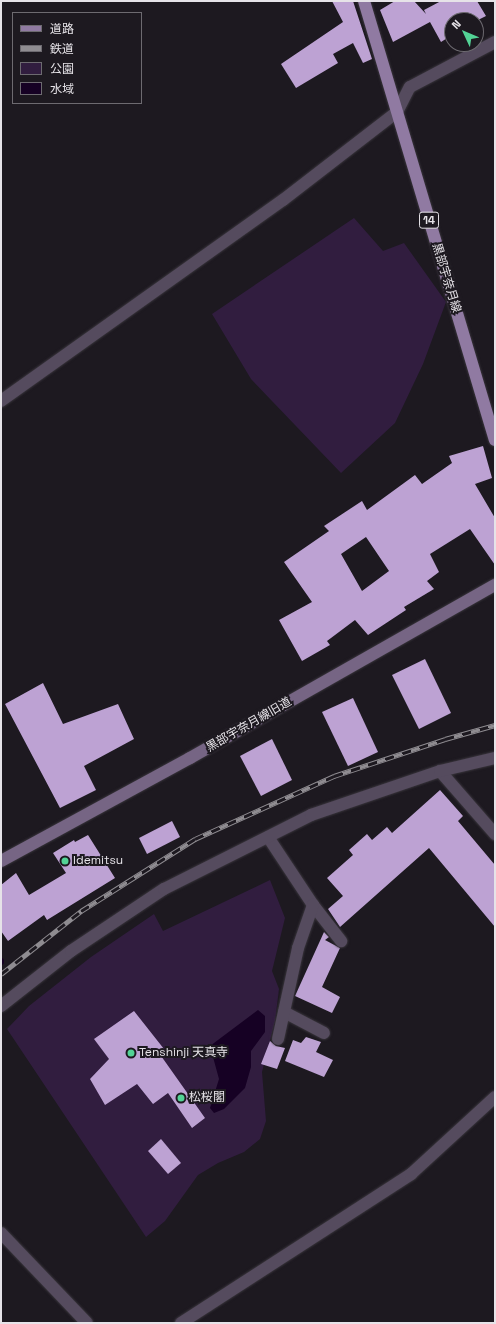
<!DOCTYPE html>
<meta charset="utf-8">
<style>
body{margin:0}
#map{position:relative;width:496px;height:1324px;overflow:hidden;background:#1d1920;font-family:"Space Grotesk","Noto Sans JP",sans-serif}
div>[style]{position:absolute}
.green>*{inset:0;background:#311d3f}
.water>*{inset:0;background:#160124}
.stream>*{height:6px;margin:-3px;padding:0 3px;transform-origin:3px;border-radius:3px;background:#160124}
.building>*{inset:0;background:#bda2d3}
.roads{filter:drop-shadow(0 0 1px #39353c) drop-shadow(0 0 1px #39353c)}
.street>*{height:12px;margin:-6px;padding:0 6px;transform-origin:6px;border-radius:6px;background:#554b5e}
.secondary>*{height:12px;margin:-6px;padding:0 6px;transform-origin:6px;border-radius:6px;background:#766584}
.primary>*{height:12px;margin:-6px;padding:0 6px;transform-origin:6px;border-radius:6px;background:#907aa2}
.rail>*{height:4.5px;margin-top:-2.25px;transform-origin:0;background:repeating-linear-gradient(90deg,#1d1920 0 9px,#8f8c91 0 18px);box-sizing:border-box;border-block:1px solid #8f8c91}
.dots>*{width:11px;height:11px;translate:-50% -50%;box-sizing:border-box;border:2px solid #1d1920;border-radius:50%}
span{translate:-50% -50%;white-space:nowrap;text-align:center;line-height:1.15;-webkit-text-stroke:4px #1d1920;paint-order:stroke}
.shield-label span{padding:1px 3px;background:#1d1920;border:1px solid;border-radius:3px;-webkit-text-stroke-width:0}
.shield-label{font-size:11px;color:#e6e3e8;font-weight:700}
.street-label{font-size:12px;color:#e6e3e8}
.poi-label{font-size:12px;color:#e6e3e8}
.left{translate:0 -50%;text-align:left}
.frame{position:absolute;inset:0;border:2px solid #e6e3e8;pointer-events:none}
.legend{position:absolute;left:12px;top:12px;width:130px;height:92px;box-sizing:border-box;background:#1d1920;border:1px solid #6d6a70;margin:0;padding:5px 7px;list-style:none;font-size:12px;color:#e6e3e8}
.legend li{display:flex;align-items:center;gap:8px;height:20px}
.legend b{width:20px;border:1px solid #6d6a70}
.north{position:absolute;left:444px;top:12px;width:40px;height:40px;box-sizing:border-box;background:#1d1920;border:1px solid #6d6a70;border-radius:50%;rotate:314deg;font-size:11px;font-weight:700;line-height:16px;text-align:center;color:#e6e3e8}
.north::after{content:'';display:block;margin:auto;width:14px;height:18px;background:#53d396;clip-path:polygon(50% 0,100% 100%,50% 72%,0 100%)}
</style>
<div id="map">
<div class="green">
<div style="clip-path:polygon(354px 218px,383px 251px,404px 243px,446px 302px,423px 364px,395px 423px,341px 473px,251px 379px,212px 314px)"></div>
<div style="clip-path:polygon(270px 880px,285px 918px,272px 971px,279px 989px,275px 1021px,262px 1072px,266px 1121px,260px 1139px,244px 1152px,218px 1163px,198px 1175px,165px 1221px,146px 1237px,7px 1029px,29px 1006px,91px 957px,154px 914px,163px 931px)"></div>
</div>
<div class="water">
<div style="clip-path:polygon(258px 1010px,265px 1016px,265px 1032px,251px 1051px,251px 1067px,245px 1088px,224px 1109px,214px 1113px,210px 1108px,219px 1079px,210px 1046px)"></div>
</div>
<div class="stream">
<div style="left:1px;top:961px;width:1px;rotate:90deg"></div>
</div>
<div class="building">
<div style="clip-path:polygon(332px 1px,353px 1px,372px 59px,363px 63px,353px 43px,333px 54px,338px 63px,296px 88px,281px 64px,343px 22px)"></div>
<div style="clip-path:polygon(395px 1px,414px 1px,426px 14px,424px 10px,441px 1px,477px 1px,486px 16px,476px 21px,452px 20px,452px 35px,441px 42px,430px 22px,393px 42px,380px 10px)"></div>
<div style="clip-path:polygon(evenodd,483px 446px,492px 478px,475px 484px,495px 518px,495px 565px,470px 529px,430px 554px,439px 572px,427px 581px,434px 589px,404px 607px,406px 610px,368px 635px,355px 620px,327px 641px,330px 645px,302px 661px,279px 620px,312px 602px,284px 562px,329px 531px,324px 526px,362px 501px,367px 510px,415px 475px,422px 484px,452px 463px,449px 456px,483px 446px,366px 537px,389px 571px,362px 591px,341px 554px,366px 537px)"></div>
<div style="clip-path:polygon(425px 659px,451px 713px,419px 729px,392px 675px)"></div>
<div style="clip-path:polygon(43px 683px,63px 724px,118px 704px,134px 739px,84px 766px,96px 790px,60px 808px,5px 704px)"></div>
<div style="clip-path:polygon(353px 698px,378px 752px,348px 766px,322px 712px)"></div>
<div style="clip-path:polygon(272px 739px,292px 780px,261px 796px,240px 756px)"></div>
<div style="clip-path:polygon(440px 790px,463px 816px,458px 821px,495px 865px,495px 927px,429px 848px,340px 927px,328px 909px,343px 896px,327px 878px,353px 855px,349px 850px,367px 834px,372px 840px,387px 827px,392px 833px)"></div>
<div style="clip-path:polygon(172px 821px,180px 837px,147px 854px,139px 838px)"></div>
<div style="clip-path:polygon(88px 835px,115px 878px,47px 920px,44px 915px,8px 941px,1px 931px,1px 885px,16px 873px,29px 895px,66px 873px,53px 853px,74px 840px,75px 842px)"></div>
<div style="clip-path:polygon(324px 932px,329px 937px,325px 940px,340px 948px,322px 987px,340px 997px,332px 1013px,295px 996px)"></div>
<div style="clip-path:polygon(134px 1011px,164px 1049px,159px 1053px,205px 1118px,192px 1128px,168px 1093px,153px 1104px,137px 1084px,105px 1105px,90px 1079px,109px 1059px,94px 1039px)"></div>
<div style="clip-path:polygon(306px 1037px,321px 1042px,316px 1052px,333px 1060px,324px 1077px,285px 1061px,293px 1040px,301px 1043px)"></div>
<div style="clip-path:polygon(270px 1041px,276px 1046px,285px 1048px,277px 1069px,261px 1064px)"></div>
<div style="clip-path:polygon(161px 1139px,181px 1163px,168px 1174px,148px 1151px)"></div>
</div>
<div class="roads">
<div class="street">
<div style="left:1px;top:401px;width:346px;rotate:-35.5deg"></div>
<div style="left:283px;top:200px;width:144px;rotate:-37.7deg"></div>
<div style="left:397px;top:112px;width:28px;rotate:-63deg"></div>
<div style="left:410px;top:87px;width:96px;rotate:-27.9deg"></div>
<div style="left:440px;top:771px;width:84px;rotate:48.9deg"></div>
<div style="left:268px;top:837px;width:82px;rotate:56.5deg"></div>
<div style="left:313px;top:905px;width:46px;rotate:52.1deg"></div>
<div style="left:1px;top:1006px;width:89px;rotate:-38.2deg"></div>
<div style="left:71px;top:951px;width:112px;rotate:-33.7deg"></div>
<div style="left:164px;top:889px;width:165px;rotate:-26.7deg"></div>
<div style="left:311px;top:815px;width:136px;rotate:-18.8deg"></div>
<div style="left:440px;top:771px;width:57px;rotate:-13.3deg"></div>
<div style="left:284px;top:1012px;width:45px;rotate:27.7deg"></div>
<div style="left:278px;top:1039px;width:93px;rotate:-77.6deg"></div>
<div style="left:298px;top:948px;width:46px;rotate:-70.8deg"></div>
<div style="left:1px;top:1233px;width:124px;rotate:46.3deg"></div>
<div style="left:181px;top:1323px;width:274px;rotate:-32.9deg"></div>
<div style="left:411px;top:1174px;width:114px;rotate:-42.5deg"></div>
</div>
<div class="secondary">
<div style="left:1px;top:861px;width:215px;rotate:-28.6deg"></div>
<div style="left:190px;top:758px;width:351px;rotate:-29.6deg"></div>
</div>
<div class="primary">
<div style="left:364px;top:1px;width:458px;rotate:73.4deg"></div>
</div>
</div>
<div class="rail">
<div style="left:1px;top:974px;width:102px;rotate:-38.2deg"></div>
<div style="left:81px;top:911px;width:135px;rotate:-32.3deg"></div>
<div style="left:195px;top:839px;width:153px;rotate:-24.4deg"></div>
<div style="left:334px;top:776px;width:117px;rotate:-18.4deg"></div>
<div style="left:445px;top:739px;width:52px;rotate:-15.6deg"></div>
</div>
<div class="dots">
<div style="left:65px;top:861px;background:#53d396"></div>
<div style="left:131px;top:1053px;background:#53d396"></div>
<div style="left:181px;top:1098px;background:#53d396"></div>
</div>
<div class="shield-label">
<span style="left:429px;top:220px">14</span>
</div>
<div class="street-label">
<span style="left:446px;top:278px;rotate:73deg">黒部宇奈月線</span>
<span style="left:249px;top:725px;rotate:-30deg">黒部宇奈月線旧道</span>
</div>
<div class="poi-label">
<span class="left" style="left:73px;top:861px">Idemitsu</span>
<span class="left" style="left:139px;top:1053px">Tenshinji 天真寺</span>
<span class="left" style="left:189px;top:1098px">松桜閣</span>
</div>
<div class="frame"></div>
<ul class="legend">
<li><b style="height:5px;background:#907aa2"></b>道路</li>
<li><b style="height:5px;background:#8f8c91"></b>鉄道</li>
<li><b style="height:11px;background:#311d3f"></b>公園</li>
<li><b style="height:11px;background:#160124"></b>水域</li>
</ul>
<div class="north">N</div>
</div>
